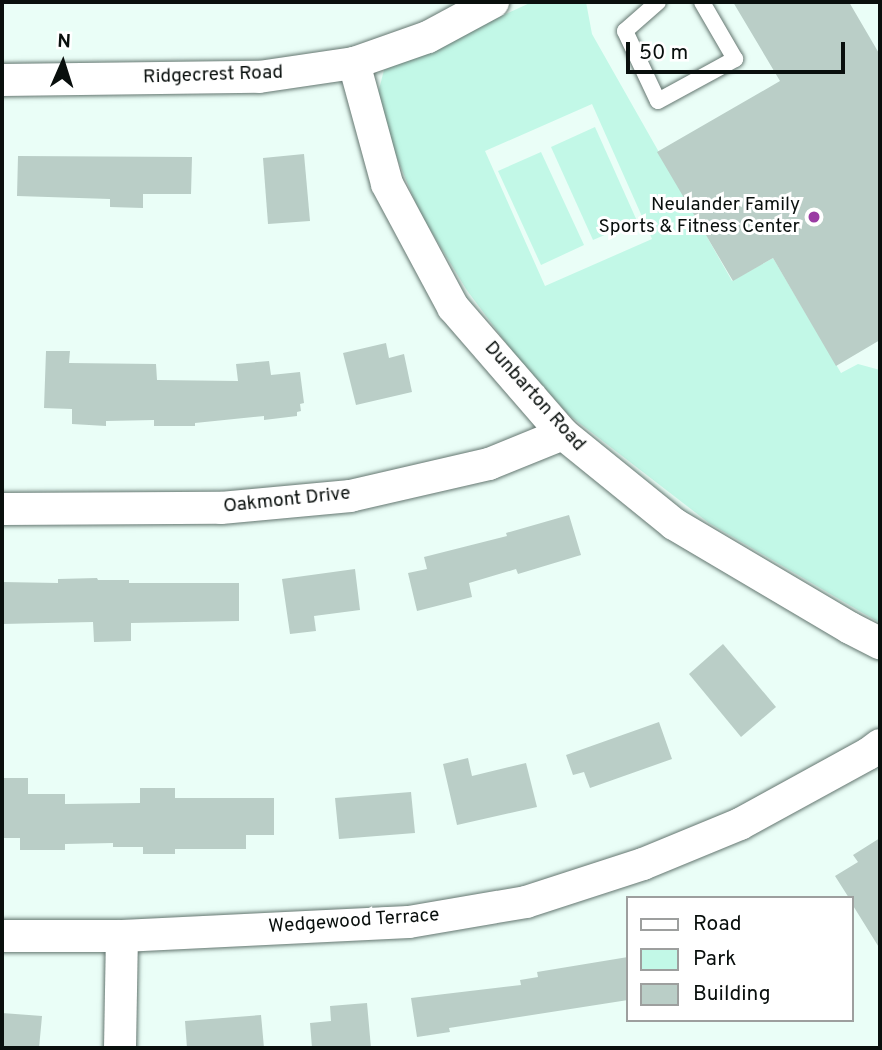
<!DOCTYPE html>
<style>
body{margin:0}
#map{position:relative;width:882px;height:1050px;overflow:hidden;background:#eafef7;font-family:Overpass,sans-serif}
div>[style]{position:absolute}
.green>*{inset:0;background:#c2f8e7}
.building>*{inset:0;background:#bacec7}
.roads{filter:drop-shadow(0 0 2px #647670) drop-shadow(0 0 2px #647670)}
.lane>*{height:16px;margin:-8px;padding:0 8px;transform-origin:8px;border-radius:8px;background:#fff}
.street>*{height:32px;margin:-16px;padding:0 16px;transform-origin:16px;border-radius:16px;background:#fff}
.dots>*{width:19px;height:19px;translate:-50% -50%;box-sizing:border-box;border:4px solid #fff;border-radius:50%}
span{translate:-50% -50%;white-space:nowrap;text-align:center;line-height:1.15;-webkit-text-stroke:6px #fff;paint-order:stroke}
.street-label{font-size:19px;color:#090f0d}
.poi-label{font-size:19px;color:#090f0d}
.right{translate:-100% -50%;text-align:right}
.frame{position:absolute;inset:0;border:4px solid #090f0d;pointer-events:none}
.legend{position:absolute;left:626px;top:896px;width:228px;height:126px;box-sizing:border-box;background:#fff;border:2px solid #9d9f9e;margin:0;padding:9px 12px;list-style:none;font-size:21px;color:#090f0d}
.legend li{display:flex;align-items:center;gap:14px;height:35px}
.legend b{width:35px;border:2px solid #9d9f9e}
.north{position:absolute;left:28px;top:28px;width:70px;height:70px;-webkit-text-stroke:5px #fff;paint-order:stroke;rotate:3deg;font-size:19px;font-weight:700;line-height:28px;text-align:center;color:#090f0d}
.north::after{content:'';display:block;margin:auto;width:24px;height:32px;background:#090f0d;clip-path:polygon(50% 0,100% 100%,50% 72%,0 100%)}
.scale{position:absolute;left:626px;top:42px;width:219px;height:32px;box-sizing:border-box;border:4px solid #090f0d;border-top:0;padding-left:9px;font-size:21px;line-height:24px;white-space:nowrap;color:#090f0d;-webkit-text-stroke:5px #fff;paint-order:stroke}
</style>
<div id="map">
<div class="green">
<div style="clip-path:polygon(evenodd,532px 2px,586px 2px,592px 34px,732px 281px,773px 258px,841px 373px,858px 364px,880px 370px,880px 623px,709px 523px,569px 415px,515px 355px,466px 289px,419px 211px,375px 105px,384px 70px,532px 2px,592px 104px,652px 239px,545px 286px,485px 151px,592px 104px)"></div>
<div style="clip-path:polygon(595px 127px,637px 221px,593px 240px,551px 147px)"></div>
<div style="clip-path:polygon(541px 152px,584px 245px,541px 265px,498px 171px)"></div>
</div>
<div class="building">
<div style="clip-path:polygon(733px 2px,849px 2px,880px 55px,880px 340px,836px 366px,773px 258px,733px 281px,657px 152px,780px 81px)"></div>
<div style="clip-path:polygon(304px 154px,310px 221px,268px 224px,263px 158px)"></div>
<div style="clip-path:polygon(18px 156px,192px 157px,191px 194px,143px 194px,143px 208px,110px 207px,110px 199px,17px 196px)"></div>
<div style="clip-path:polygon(386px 343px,389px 358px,404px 354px,412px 392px,356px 405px,343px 353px)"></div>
<div style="clip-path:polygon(46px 351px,70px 351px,69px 363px,156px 364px,157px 380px,238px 381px,236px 364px,269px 361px,271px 375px,300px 372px,304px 403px,300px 404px,301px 411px,297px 412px,297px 416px,264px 420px,264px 416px,195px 423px,195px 426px,154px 426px,154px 420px,106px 421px,106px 426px,72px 424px,72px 409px,44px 408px)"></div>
<div style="clip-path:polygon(569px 515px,581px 555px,518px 574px,516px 569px,469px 583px,472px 597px,417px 611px,408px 573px,427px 569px,424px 557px,507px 536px,506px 533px)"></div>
<div style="clip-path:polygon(355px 569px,360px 610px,314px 616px,316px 631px,290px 634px,282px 579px)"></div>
<div style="clip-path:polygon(97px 578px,98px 580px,129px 580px,129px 583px,239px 583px,239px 621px,131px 623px,131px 641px,94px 642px,93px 622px,2px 624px,2px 582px,58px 583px,58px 579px)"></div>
<div style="clip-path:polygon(723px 644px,776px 707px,741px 737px,689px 674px)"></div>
<div style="clip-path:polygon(659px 722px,672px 759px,590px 788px,584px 772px,573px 775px,566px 755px)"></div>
<div style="clip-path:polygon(468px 758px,472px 776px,526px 763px,537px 807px,457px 825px,443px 764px)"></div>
<div style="clip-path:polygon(2px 778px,28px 778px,28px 794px,65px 794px,65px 804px,140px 803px,140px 788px,175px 788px,175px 798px,274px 798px,274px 835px,246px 835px,246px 849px,175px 849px,175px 854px,143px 854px,143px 847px,113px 847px,113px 843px,65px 844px,65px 850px,20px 850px,20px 838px,2px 838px)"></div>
<div style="clip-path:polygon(411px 792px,415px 833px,339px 839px,335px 798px)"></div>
<div style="clip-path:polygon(880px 838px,880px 949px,852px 904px,852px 898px,849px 898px,835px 876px,858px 862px,853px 855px)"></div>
<div style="clip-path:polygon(628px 957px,628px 1000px,449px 1028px,450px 1032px,417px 1037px,411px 998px,521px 985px,520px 980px,538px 977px,537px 972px)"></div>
<div style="clip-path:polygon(367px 1003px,371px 1048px,312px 1048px,310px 1023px,331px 1021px,330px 1006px)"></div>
<div style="clip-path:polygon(2px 1013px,42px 1016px,39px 1048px,2px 1048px)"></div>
<div style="clip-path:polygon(261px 1015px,264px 1048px,187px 1048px,185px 1021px)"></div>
</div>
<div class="roads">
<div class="lane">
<div style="left:658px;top:2px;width:44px;rotate:138.7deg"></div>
<div style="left:625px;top:31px;width:77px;rotate:64.8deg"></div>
<div style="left:658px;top:101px;width:88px;rotate:-28.6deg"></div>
<div style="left:735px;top:59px;width:66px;rotate:-120.1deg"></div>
</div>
<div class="street">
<div style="left:354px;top:63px;width:125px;rotate:74.7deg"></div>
<div style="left:387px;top:184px;width:140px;rotate:61.8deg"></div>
<div style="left:453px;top:307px;width:168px;rotate:49.1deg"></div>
<div style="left:563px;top:434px;width:143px;rotate:39deg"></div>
<div style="left:674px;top:524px;width:204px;rotate:30.6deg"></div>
<div style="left:850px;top:628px;width:34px;rotate:27deg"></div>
<div style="left:2px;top:80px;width:257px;rotate:-0.7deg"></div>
<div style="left:259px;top:77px;width:96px;rotate:-8.4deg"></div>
<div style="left:354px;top:63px;width:78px;rotate:-19.4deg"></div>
<div style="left:428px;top:37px;width:74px;rotate:-28.3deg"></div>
<div style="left:2px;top:509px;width:219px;rotate:-0.3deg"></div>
<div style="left:221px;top:508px;width:130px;rotate:-5.3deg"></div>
<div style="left:350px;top:496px;width:143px;rotate:-13deg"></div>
<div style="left:489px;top:464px;width:80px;rotate:-22.1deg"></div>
<div style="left:2px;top:936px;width:120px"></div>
<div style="left:122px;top:936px;width:287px;rotate:-2.8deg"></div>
<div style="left:409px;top:922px;width:119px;rotate:-9.7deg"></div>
<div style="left:526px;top:902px;width:123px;rotate:-18deg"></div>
<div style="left:643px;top:864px;width:105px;rotate:-22.4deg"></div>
<div style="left:740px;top:824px;width:146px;rotate:-28.7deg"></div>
<div style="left:868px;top:754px;width:15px;rotate:-37deg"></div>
<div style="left:120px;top:1048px;width:112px;rotate:-89deg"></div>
</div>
</div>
<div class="dots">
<div style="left:814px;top:217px;background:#9a3ba3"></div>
</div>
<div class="street-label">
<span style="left:213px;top:76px;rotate:-2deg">Ridgecrest Road</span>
<span style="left:534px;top:397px;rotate:48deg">Dunbarton Road</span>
<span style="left:287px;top:501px;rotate:-6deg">Oakmont Drive</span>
<span style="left:354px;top:922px;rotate:-4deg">Wedgewood Terrace</span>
</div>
<div class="poi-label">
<span class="right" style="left:800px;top:217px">Neulander Family<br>Sports &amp; Fitness Center</span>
</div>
<div class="frame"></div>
<ul class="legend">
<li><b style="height:9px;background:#fff"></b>Road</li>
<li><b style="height:19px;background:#c2f8e7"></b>Park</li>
<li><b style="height:19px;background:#bacec7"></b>Building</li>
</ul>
<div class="north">N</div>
<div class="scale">50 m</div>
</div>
